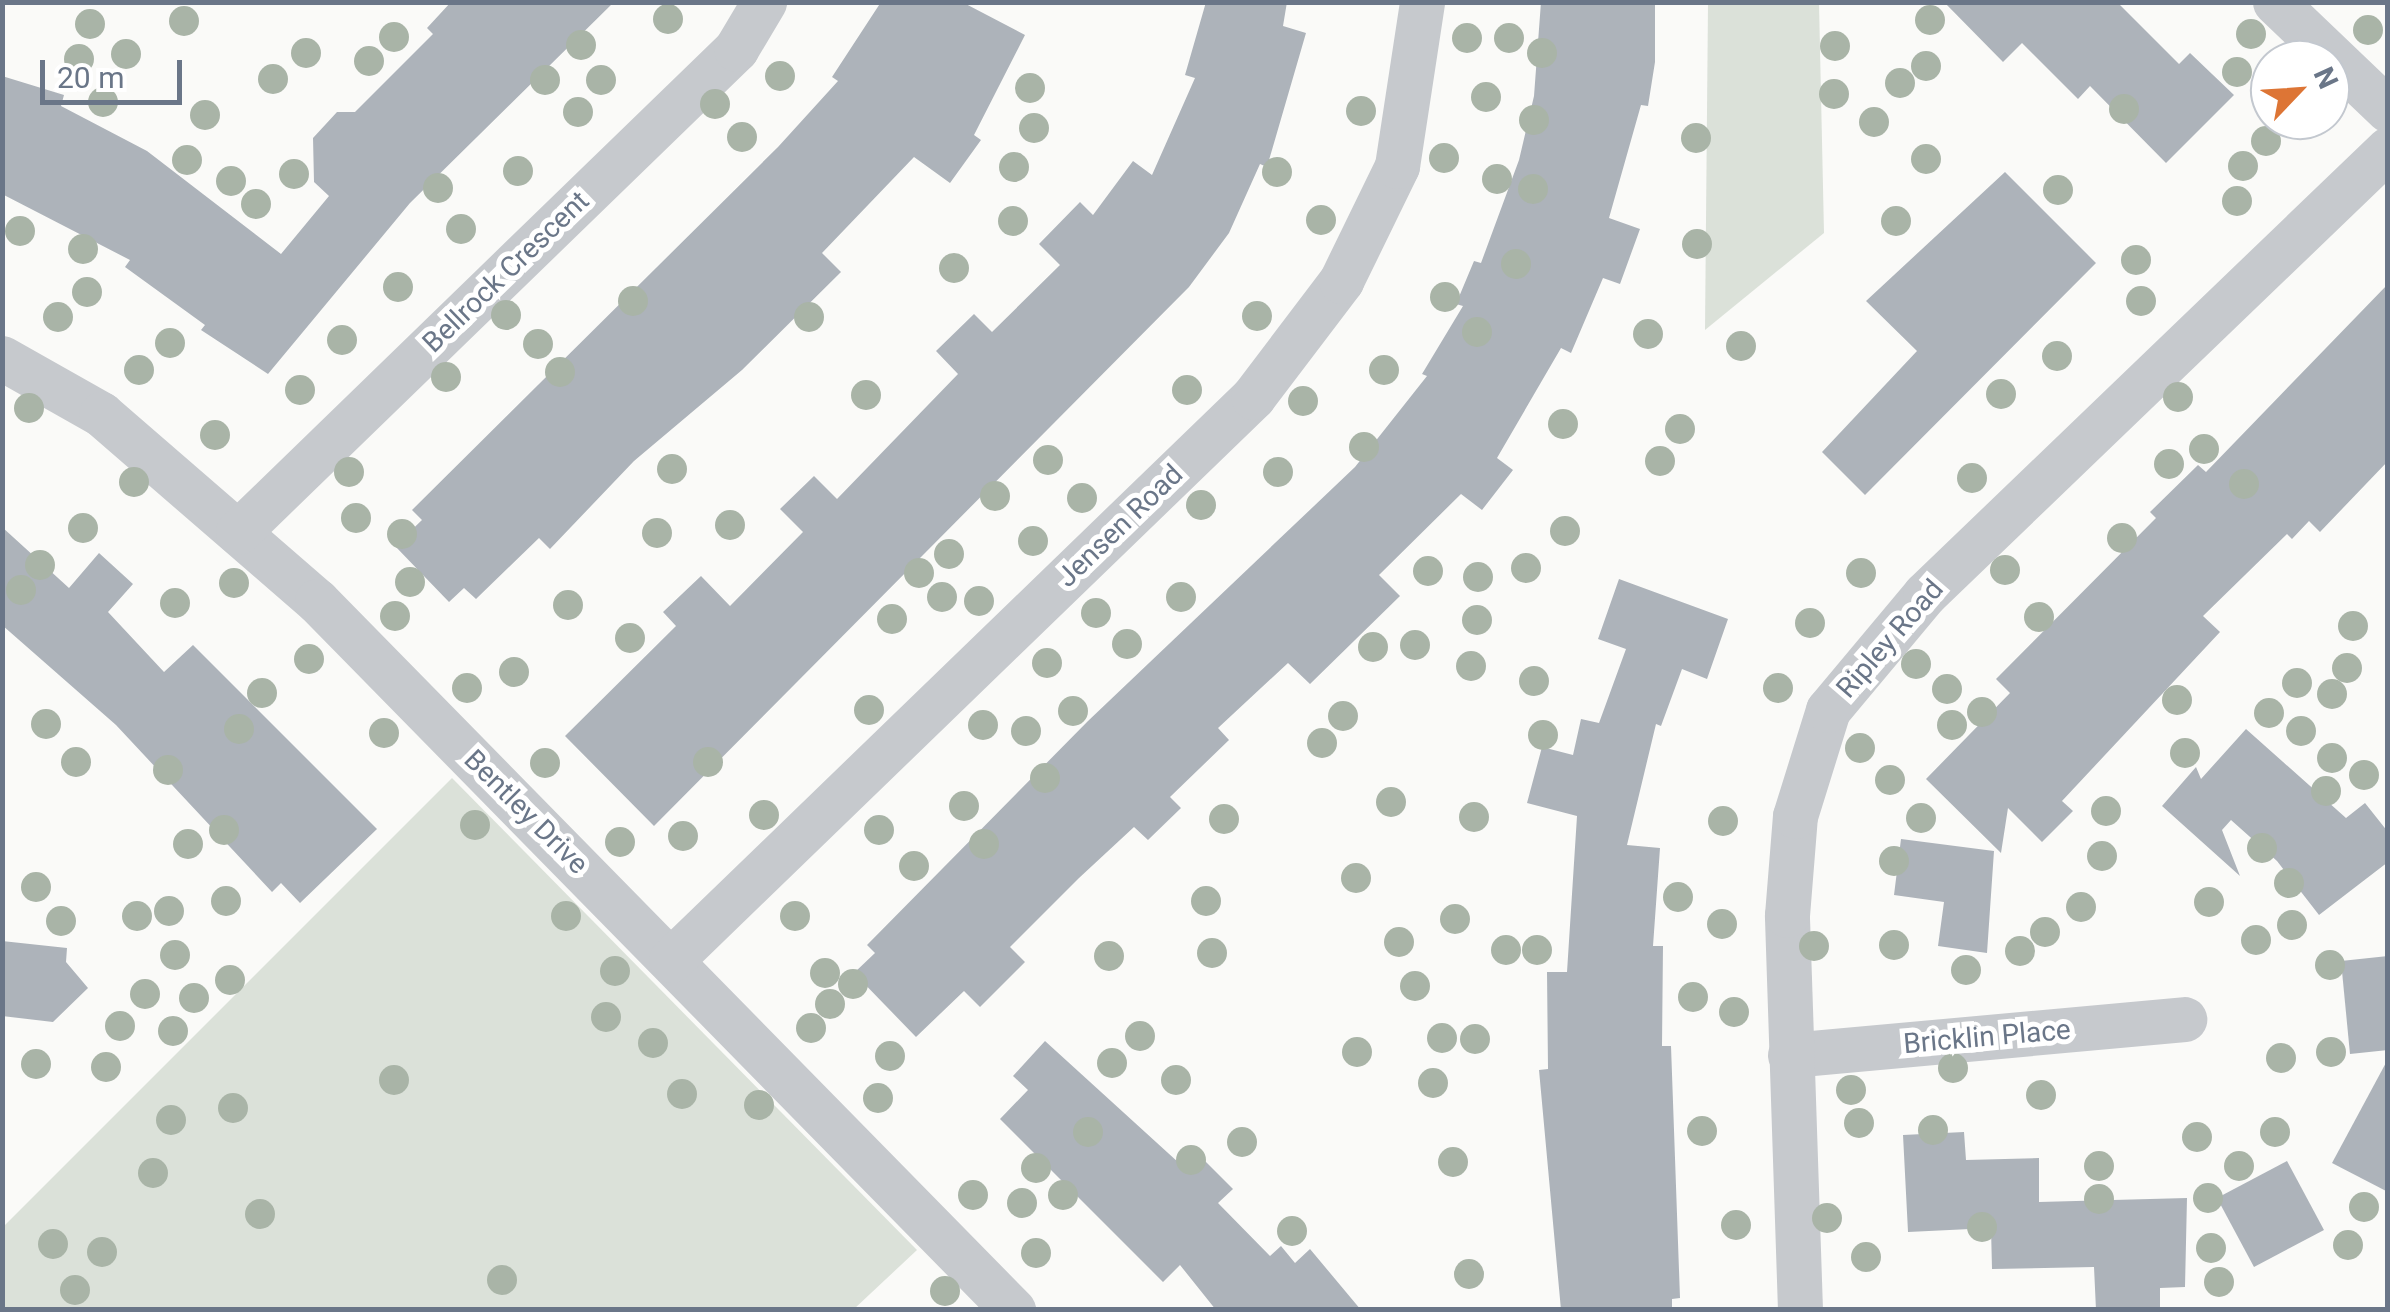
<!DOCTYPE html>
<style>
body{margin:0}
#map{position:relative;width:2390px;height:1312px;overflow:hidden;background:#fafaf8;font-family:Roboto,sans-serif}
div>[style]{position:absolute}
.green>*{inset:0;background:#dbe1d9}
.building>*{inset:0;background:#adb3ba}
.minor>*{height:45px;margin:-22.5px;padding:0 22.5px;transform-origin:22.5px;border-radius:22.5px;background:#c6c9cd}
.trees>*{width:30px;height:30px;margin:-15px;border-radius:50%;background:#a9b4a7}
span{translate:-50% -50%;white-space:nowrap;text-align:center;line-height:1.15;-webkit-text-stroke:10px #fff;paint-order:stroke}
.street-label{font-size:28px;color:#6a7688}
.frame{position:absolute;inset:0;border:5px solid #6a7688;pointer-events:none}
.north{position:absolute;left:2250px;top:40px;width:100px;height:100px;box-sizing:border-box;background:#fff;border:2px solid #c3c8cf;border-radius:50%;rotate:65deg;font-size:28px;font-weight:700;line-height:40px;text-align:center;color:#6a7688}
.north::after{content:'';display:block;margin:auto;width:35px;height:45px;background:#dd7535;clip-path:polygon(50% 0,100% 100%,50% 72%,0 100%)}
.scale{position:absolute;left:40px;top:60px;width:142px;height:45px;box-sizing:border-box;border:5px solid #6a7688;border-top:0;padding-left:12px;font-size:30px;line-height:35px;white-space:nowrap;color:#6a7688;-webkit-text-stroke:8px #fff;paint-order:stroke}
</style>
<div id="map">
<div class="green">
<div style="clip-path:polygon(1708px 3px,1819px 3px,1824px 233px,1705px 330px)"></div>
<div style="clip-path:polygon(452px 778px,917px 1250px,854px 1309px,3px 1309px,3px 1227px)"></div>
</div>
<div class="building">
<div style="clip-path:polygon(451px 2px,614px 2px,410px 203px,268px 374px,201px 330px,205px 325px,125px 267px,130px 260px,2px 194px,2px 76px,64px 95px,61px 106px,147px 151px,281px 254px,329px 196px,314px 182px,313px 138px,337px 112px,355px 112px,433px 34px,427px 28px)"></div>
<div style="clip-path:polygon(881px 2px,962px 2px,1025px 35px,974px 135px,981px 140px,950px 183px,914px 157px,822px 253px,841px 272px,742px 370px,634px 461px,550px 549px,539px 538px,476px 599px,464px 588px,449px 602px,395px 546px,422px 520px,412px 510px,778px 147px,838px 81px,832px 77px)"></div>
<div style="clip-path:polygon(1206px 2px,1287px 2px,1283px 26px,1306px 33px,1267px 167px,1260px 164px,1229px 233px,1189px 287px,654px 826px,565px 736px,676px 626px,663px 612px,701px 576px,730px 606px,803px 532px,780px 509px,814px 476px,837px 499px,958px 374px,936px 351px,974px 314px,992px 332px,1060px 265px,1039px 244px,1080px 202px,1093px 215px,1133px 161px,1152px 175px,1195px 78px,1185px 75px)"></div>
<div style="clip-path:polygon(1541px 2px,1655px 2px,1655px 62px,1648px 106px,1641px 105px,1609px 218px,1640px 229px,1620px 284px,1603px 278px,1571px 353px,1561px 348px,1497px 458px,1513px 470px,1482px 510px,1461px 494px,1379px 575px,1400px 596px,1310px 684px,1288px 663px,1218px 728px,1229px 740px,1170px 797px,1181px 808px,1148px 840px,1134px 827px,1079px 878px,1010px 947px,1025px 962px,980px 1007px,964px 991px,916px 1037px,854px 973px,875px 953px,867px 945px,1088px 721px,1355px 467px,1427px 376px,1422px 374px,1463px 306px,1456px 304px,1474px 261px,1481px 263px,1519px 160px,1534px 96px)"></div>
<div style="clip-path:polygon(1944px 2px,2117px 2px,2179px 64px,2190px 53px,2234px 95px,2166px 163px,2090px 86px,2078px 99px,2022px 43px,2003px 62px)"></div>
<div style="clip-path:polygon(2005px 172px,2096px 263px,1865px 495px,1822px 452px,1917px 351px,1866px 301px)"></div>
<div style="clip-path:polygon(2388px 284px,2388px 461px,2320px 532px,2309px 521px,2292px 539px,2287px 534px,2203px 616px,2220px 632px,2062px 801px,2073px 811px,2042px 842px,2008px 808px,2001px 853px,1926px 779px,2010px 693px,1996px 679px,2156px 518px,2150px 512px,2198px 465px,2206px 472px)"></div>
<div style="clip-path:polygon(2px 527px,69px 588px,99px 553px,133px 584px,108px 612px,164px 672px,193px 645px,377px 829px,300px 903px,281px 883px,272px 892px,116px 725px,2px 625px)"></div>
<div style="clip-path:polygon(1619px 579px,1728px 619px,1707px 679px,1682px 669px,1661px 726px,1656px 724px,1627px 845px,1660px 848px,1653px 946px,1663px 946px,1662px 1046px,1671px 1046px,1680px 1298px,1672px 1299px,1672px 1310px,1561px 1310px,1539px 1070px,1548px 1069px,1547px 972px,1567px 972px,1577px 816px,1527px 803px,1542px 747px,1573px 755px,1581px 719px,1599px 723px,1626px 649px,1598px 639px)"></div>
<div style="clip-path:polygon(2246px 729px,2346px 818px,2365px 803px,2388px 832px,2388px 862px,2319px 915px,2277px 861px,2231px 820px,2222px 830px,2240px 876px,2162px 806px,2196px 767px,2201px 779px)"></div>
<div style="clip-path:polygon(1901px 839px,1994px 851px,1987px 953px,1938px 946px,1944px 902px,1894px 895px)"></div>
<div style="clip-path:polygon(2px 941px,67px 948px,66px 962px,88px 988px,53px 1022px,2px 1016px)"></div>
<div style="clip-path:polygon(2388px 956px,2388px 1050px,2350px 1054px,2341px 961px)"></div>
<div style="clip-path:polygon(1045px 1041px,1190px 1173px,1204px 1160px,1233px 1189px,1218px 1203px,1270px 1256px,1281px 1246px,1295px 1263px,1310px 1249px,1361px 1310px,1216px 1310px,1180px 1265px,1163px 1282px,1000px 1119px,1028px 1090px,1013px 1076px)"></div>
<div style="clip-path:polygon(2388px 1059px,2388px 1192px,2332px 1163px)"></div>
<div style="clip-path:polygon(1964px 1132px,1966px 1160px,2039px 1158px,2039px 1202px,2187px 1198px,2185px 1287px,2160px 1288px,2160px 1310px,2096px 1310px,2094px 1267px,1992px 1269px,1991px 1228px,1908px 1232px,1903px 1135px)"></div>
<div style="clip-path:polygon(2287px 1161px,2324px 1230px,2254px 1267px,2217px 1198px)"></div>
</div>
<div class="minor">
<div style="left:2275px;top:2px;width:156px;rotate:43.7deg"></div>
<div style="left:2px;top:358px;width:114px;rotate:29.5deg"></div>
<div style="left:101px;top:414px;width:286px;rotate:40.9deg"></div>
<div style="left:317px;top:601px;width:994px;rotate:45.53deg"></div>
<div style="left:238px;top:532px;width:694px;rotate:-44.12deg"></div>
<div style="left:736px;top:49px;width:55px;rotate:-59.2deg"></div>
<div style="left:671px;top:960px;width:810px;rotate:-44.05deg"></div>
<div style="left:1253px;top:397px;width:146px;rotate:-52.8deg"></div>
<div style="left:1341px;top:281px;width:128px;rotate:-64deg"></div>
<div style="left:1397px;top:166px;width:166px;rotate:-81.3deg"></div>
<div style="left:1790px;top:1055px;width:396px;rotate:-5.2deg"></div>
<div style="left:1800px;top:1310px;width:395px;rotate:-91.9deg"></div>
<div style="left:1787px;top:915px;width:99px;rotate:-85.4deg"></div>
<div style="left:1795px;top:816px;width:111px;rotate:-72.7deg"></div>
<div style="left:1828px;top:710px;width:151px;rotate:-50.1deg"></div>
<div style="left:1925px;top:594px;width:642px;rotate:-43.86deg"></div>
</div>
<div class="trees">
<div style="left:668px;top:19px"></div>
<div style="left:1930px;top:20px"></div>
<div style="left:184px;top:21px"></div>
<div style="left:90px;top:24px"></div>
<div style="left:2368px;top:30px"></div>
<div style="left:2251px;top:34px"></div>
<div style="left:394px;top:37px"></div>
<div style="left:1467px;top:38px"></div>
<div style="left:1509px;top:38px"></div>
<div style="left:581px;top:45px"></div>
<div style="left:1835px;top:46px"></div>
<div style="left:306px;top:53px"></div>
<div style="left:1542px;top:53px"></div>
<div style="left:126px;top:54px"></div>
<div style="left:79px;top:59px"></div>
<div style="left:369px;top:61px"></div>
<div style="left:1926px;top:66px"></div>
<div style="left:2237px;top:72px"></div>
<div style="left:780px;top:76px"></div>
<div style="left:273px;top:79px"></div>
<div style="left:545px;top:80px"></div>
<div style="left:601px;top:80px"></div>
<div style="left:1900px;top:83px"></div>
<div style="left:1030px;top:88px"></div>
<div style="left:1834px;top:94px"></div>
<div style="left:1486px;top:97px"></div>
<div style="left:103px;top:102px"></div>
<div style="left:715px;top:104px"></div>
<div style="left:2124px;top:109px"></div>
<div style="left:1361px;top:111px"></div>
<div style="left:578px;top:112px"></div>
<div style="left:205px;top:115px"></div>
<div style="left:1534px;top:120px"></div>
<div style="left:1874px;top:122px"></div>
<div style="left:1034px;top:128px"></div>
<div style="left:742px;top:137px"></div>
<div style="left:1696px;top:138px"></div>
<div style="left:2266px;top:141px"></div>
<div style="left:1444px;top:158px"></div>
<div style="left:1926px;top:159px"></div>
<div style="left:187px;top:160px"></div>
<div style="left:2243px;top:166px"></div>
<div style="left:1014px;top:167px"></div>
<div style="left:518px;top:171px"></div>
<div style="left:1277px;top:172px"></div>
<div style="left:294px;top:174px"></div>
<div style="left:1497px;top:179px"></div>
<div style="left:231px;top:181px"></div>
<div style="left:438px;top:188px"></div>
<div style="left:1533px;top:189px"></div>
<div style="left:2058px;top:190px"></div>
<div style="left:2237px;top:201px"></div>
<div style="left:256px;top:204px"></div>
<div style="left:1321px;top:220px"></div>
<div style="left:1013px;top:221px"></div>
<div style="left:1896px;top:221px"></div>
<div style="left:461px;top:229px"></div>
<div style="left:20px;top:231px"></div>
<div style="left:1697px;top:244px"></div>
<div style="left:83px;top:249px"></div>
<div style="left:2136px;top:260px"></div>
<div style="left:1516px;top:264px"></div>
<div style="left:954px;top:268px"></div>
<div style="left:398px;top:287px"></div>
<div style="left:87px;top:292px"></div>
<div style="left:1445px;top:297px"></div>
<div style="left:633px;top:301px"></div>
<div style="left:2141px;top:301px"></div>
<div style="left:506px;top:315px"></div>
<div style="left:1257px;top:316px"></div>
<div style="left:58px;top:317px"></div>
<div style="left:809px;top:317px"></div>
<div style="left:1477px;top:332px"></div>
<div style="left:1648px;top:334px"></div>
<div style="left:342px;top:340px"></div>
<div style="left:170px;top:343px"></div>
<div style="left:538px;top:344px"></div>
<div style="left:1741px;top:346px"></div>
<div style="left:2057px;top:356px"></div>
<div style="left:139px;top:370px"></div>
<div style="left:1384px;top:370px"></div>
<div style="left:560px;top:372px"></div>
<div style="left:446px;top:377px"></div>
<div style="left:300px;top:390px"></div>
<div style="left:1187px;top:390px"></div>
<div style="left:2001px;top:394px"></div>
<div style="left:866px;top:395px"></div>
<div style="left:2178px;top:397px"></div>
<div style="left:1303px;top:401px"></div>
<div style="left:29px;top:408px"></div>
<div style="left:1563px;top:424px"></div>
<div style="left:1680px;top:429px"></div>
<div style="left:215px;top:435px"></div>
<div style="left:1364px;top:447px"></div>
<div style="left:2204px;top:449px"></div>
<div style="left:1048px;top:460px"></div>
<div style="left:1660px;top:461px"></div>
<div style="left:2169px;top:464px"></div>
<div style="left:672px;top:469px"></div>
<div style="left:349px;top:472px"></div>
<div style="left:1278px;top:472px"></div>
<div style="left:1972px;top:478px"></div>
<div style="left:134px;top:482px"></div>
<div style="left:2244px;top:484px"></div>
<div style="left:995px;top:496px"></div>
<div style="left:1082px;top:498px"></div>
<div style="left:1201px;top:505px"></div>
<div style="left:356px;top:518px"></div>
<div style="left:730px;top:525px"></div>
<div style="left:83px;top:528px"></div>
<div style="left:1565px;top:531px"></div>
<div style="left:657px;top:533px"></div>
<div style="left:402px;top:534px"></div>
<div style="left:2122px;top:538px"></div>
<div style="left:1033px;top:541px"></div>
<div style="left:949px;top:554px"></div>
<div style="left:40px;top:565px"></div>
<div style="left:1526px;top:568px"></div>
<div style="left:2005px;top:570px"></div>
<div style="left:1428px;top:571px"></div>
<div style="left:919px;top:573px"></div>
<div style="left:1861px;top:573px"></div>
<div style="left:1478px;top:577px"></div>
<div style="left:410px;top:582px"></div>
<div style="left:234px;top:583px"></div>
<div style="left:21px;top:590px"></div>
<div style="left:942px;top:597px"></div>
<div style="left:1181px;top:597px"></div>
<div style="left:979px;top:601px"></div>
<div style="left:175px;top:603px"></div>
<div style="left:568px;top:605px"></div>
<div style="left:1096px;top:613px"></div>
<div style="left:395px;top:616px"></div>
<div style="left:2039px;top:617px"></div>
<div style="left:892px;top:619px"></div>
<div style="left:1477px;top:620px"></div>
<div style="left:1810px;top:623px"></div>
<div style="left:2353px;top:626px"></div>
<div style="left:630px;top:638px"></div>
<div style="left:1127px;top:644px"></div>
<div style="left:1415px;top:645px"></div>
<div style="left:1373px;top:647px"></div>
<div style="left:309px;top:659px"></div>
<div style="left:1047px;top:663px"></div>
<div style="left:1916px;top:664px"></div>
<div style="left:1471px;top:666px"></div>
<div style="left:2347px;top:668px"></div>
<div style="left:514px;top:672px"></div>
<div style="left:1534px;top:681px"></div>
<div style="left:2297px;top:683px"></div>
<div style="left:467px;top:688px"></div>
<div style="left:1778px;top:688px"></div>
<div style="left:1947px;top:689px"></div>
<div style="left:262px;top:693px"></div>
<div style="left:2332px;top:694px"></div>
<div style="left:2177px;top:700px"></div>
<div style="left:869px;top:710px"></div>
<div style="left:1073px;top:711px"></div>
<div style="left:1982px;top:712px"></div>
<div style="left:2269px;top:713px"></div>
<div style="left:1343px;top:716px"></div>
<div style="left:46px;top:724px"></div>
<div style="left:983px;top:725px"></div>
<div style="left:1952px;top:725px"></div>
<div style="left:239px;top:729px"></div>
<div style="left:1026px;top:731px"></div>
<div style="left:2301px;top:731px"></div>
<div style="left:384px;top:733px"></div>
<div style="left:1543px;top:735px"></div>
<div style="left:1322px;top:743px"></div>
<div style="left:1860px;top:748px"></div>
<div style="left:2185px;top:753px"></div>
<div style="left:2332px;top:758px"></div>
<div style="left:76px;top:762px"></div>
<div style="left:708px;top:762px"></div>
<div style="left:545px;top:763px"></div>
<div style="left:168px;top:770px"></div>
<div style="left:2364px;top:775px"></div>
<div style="left:1045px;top:778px"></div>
<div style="left:1890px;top:780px"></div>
<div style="left:2326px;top:791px"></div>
<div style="left:1391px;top:802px"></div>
<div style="left:964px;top:806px"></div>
<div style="left:2106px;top:811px"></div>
<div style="left:764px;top:815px"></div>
<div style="left:1474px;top:817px"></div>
<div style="left:1921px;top:818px"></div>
<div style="left:1224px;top:819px"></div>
<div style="left:1723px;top:821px"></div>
<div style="left:475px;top:825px"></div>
<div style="left:224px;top:830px"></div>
<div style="left:879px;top:830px"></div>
<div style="left:683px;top:836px"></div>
<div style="left:620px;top:842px"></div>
<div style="left:188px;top:844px"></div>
<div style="left:984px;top:844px"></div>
<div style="left:2262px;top:848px"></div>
<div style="left:2102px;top:856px"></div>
<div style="left:1894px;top:861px"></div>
<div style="left:914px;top:866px"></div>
<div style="left:1356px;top:878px"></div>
<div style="left:2289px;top:883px"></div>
<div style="left:36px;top:887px"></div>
<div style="left:1678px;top:897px"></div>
<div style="left:226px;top:901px"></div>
<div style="left:1206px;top:901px"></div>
<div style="left:2209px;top:902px"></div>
<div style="left:2081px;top:907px"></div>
<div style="left:169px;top:911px"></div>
<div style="left:137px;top:916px"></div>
<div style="left:566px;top:916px"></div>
<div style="left:795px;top:916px"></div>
<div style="left:1455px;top:919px"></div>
<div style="left:61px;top:921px"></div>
<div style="left:1722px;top:924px"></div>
<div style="left:2292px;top:925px"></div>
<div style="left:2045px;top:932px"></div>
<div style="left:2256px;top:940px"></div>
<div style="left:1399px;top:942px"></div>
<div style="left:1894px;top:945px"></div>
<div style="left:1814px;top:946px"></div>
<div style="left:1506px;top:950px"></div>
<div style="left:1537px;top:950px"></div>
<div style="left:2020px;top:951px"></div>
<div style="left:1212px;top:953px"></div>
<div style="left:175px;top:955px"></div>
<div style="left:1109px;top:956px"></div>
<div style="left:2330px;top:965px"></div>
<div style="left:1966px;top:970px"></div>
<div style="left:615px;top:971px"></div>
<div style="left:825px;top:973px"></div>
<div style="left:230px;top:980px"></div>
<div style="left:853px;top:984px"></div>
<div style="left:1415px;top:986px"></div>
<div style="left:145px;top:994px"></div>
<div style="left:1693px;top:997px"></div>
<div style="left:194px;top:998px"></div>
<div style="left:830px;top:1004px"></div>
<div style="left:1734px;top:1012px"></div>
<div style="left:606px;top:1017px"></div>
<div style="left:120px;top:1026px"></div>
<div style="left:811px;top:1028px"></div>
<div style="left:173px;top:1031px"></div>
<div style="left:1140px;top:1036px"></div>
<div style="left:1442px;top:1038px"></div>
<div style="left:1475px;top:1039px"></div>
<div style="left:653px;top:1043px"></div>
<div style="left:1357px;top:1052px"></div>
<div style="left:2331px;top:1052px"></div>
<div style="left:890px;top:1056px"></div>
<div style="left:2281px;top:1058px"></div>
<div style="left:1112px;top:1063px"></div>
<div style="left:36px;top:1064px"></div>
<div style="left:106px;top:1067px"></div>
<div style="left:1953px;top:1068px"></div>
<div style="left:394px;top:1080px"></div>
<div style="left:1176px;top:1080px"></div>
<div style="left:1433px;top:1083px"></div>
<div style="left:1851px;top:1090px"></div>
<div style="left:682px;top:1094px"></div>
<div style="left:2041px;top:1095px"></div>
<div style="left:878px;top:1098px"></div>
<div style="left:759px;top:1105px"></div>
<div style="left:233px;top:1108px"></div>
<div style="left:171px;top:1120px"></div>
<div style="left:1859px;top:1123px"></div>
<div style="left:1933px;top:1130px"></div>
<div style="left:1702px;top:1131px"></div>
<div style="left:1088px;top:1132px"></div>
<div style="left:2275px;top:1132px"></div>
<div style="left:2197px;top:1137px"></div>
<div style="left:1242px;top:1142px"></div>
<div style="left:1191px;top:1160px"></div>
<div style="left:1453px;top:1162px"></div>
<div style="left:2099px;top:1166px"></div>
<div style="left:2239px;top:1166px"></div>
<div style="left:1036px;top:1168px"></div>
<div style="left:153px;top:1173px"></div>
<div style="left:973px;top:1195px"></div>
<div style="left:1063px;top:1195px"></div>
<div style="left:2208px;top:1198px"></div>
<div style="left:2099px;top:1199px"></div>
<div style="left:1022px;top:1203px"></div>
<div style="left:2364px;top:1207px"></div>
<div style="left:260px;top:1214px"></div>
<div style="left:1827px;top:1218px"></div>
<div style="left:1736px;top:1225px"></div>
<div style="left:1982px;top:1227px"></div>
<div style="left:1292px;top:1231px"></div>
<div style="left:53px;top:1244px"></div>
<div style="left:2348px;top:1245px"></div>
<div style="left:2211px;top:1248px"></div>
<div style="left:102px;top:1252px"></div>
<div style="left:1036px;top:1253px"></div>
<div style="left:1866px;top:1257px"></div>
<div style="left:1469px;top:1274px"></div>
<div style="left:502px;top:1280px"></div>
<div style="left:2219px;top:1282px"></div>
<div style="left:75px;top:1290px"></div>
<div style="left:945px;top:1291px"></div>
</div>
<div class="street-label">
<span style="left:506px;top:272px;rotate:-44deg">Bellrock Crescent</span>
<span style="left:1120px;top:526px;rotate:-44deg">Jensen Road</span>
<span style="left:1890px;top:639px;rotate:-49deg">Ripley Road</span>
<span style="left:526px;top:812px;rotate:45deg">Bentley Drive</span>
<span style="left:1987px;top:1037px;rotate:-5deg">Bricklin Place</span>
</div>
<div class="frame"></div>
<div class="north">N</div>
<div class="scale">20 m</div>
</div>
